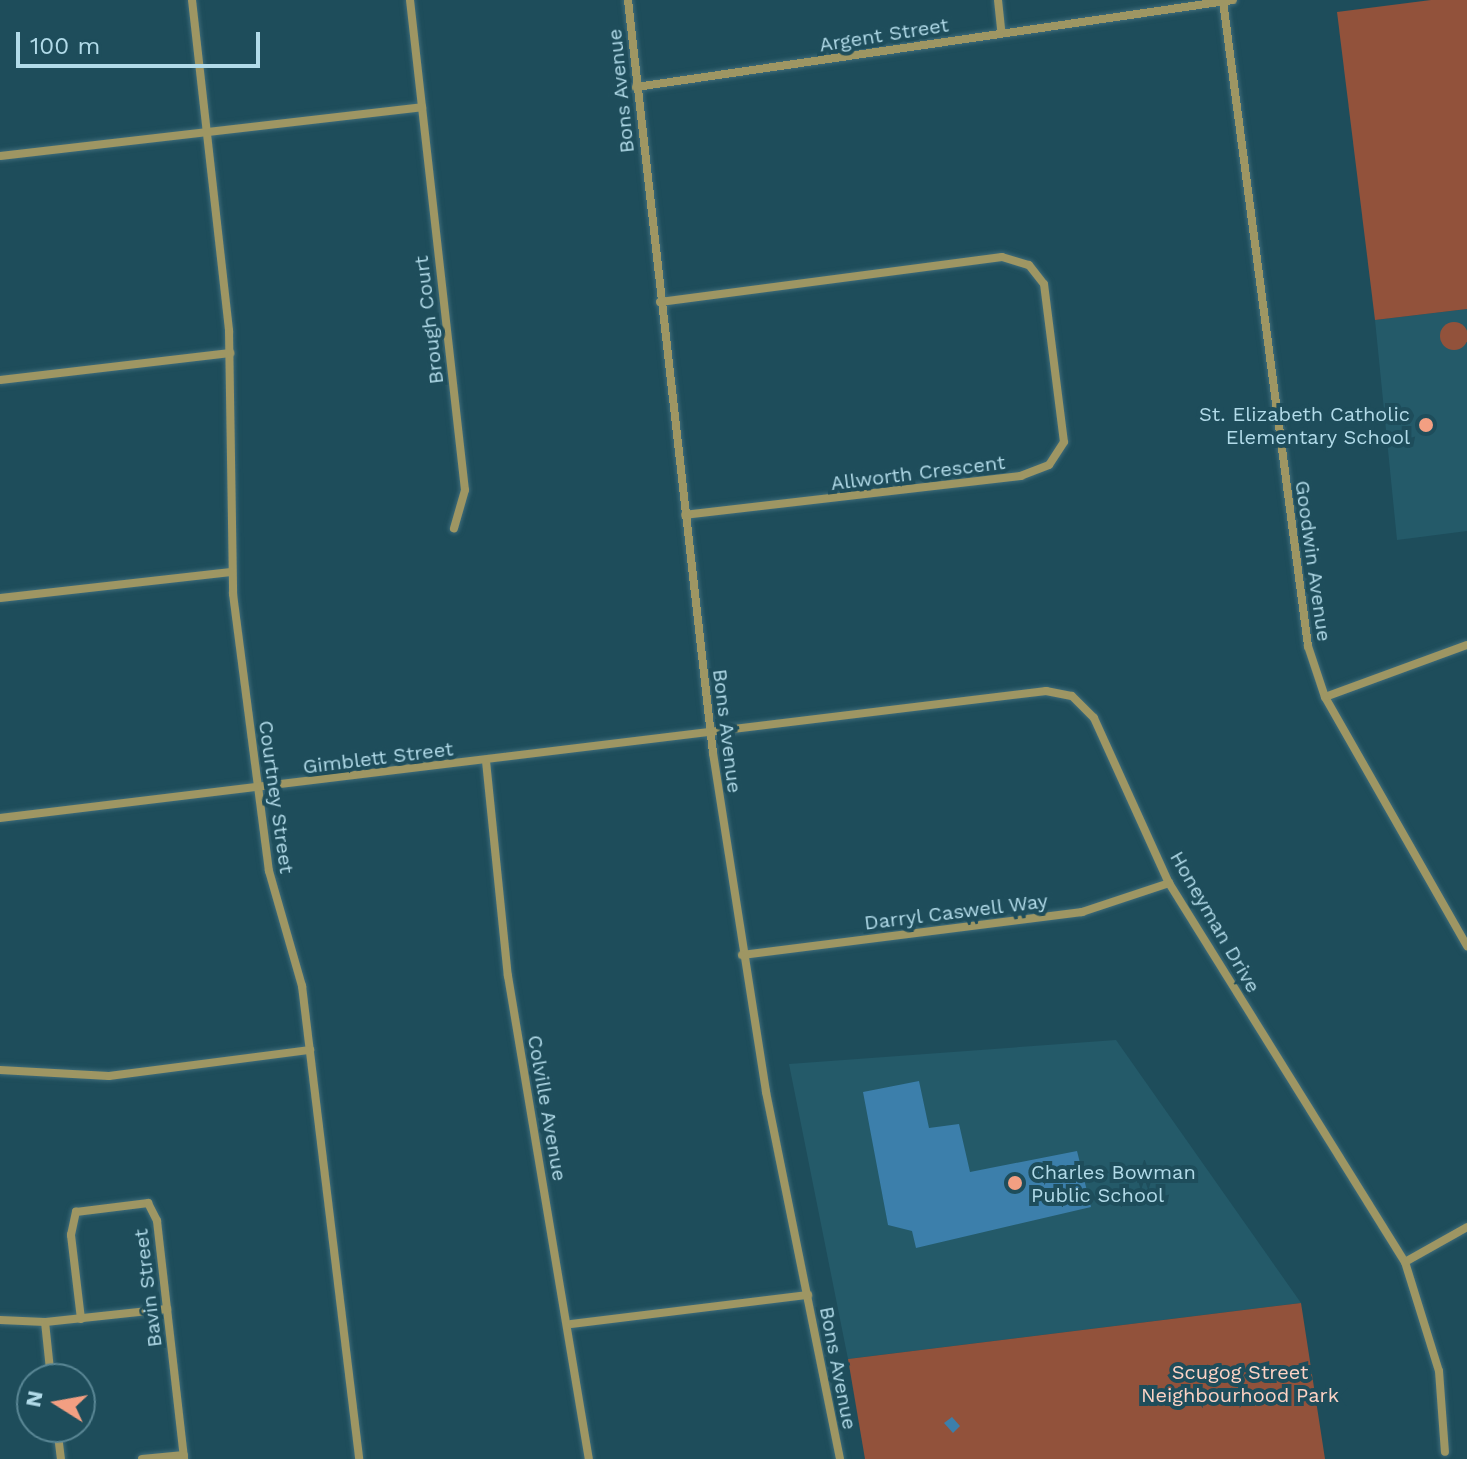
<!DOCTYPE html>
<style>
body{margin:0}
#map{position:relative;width:1467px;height:1459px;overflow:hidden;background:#1e4d5b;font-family:"Work Sans",sans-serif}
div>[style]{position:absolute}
.built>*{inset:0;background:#245a69}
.green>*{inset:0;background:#92523b}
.round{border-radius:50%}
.building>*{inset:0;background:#3c7fab}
.roads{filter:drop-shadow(0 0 2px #3f6c7a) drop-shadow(0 0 2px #3f6c7a)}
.minor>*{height:8px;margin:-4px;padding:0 4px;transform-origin:4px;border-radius:4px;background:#9e9663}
.dots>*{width:22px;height:22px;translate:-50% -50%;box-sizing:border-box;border:4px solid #1e4d5b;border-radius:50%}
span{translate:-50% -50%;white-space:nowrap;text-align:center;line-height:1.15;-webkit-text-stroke:8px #1e4d5b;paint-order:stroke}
.street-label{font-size:20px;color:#b2dbe9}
.poi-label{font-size:20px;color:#b2dbe9}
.right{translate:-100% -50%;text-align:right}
.left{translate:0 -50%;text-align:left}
.park-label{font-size:20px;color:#fdd3c5}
.north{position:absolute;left:16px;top:1363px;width:80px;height:80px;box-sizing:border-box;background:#1e4d5b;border:2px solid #598694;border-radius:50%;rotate:281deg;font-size:22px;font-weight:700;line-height:32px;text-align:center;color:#b2dbe9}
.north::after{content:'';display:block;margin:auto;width:28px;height:36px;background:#f39f82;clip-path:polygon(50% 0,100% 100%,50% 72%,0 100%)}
.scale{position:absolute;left:16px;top:32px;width:244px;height:36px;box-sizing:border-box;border:4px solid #b2dbe9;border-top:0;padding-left:10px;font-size:24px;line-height:28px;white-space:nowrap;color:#b2dbe9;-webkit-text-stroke:6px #1e4d5b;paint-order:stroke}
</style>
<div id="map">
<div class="built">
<div style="clip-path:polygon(1467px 309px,1467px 531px,1397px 540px,1375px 320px)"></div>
<div style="clip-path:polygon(1116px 1040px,1301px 1303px,848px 1359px,789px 1064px)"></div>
</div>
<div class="green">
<div style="clip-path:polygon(1431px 0,1467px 0,1467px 309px,1375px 320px,1337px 12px)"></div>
<div class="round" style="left:1440px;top:322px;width:28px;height:28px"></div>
<div style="clip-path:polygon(1301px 1303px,1325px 1459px,865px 1459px,848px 1359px)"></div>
</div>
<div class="building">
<div style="clip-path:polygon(919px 1081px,929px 1128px,959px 1124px,970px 1172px,1077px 1151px,1091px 1207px,916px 1248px,912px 1231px,888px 1225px,863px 1092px)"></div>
<div style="clip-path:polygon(952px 1417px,960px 1426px,953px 1433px,944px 1423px)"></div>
</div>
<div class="roads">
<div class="minor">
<div style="left:192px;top:0;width:333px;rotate:83.6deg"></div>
<div style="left:229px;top:331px;width:263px;rotate:89.1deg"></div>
<div style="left:233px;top:594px;width:279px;rotate:82.6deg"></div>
<div style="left:269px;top:871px;width:120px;rotate:74deg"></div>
<div style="left:302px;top:986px;width:476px;rotate:83.1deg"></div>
<div style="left:410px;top:0;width:493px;rotate:83.6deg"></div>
<div style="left:465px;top:490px;width:40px;rotate:106deg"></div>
<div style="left:628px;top:0;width:758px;rotate:83.56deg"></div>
<div style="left:713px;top:753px;width:343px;rotate:81.1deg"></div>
<div style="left:766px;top:1092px;width:374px;rotate:78.6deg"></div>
<div style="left:998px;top:0;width:30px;rotate:84deg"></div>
<div style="left:1223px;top:1px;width:651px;rotate:82.49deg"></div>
<div style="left:1308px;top:646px;width:54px;rotate:71.6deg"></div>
<div style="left:1325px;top:697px;width:287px;rotate:60.3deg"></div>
<div style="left:636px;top:87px;width:603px;rotate:-8.29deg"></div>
<div style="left:0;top:156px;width:425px;rotate:-6.6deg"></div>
<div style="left:660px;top:302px;width:345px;rotate:-7.5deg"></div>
<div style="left:1002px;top:257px;width:28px;rotate:17deg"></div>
<div style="left:1029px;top:265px;width:24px;rotate:52deg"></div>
<div style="left:1044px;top:284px;width:159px;rotate:82.8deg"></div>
<div style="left:1064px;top:442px;width:27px;rotate:123deg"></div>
<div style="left:1049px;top:465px;width:30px;rotate:159deg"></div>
<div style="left:1021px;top:476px;width:338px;rotate:173.4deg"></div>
<div style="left:0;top:380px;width:232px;rotate:-6.7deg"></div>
<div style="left:0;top:598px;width:233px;rotate:-6.4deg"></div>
<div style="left:1325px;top:697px;width:151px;rotate:-20.1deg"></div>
<div style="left:486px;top:761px;width:216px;rotate:84.2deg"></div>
<div style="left:508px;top:976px;width:490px;rotate:80.5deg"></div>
<div style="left:0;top:818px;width:1054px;rotate:-6.92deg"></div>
<div style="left:1046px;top:691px;width:26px;rotate:11deg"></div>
<div style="left:1072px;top:696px;width:31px;rotate:45deg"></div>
<div style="left:1094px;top:718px;width:181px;rotate:65.6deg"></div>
<div style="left:1169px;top:883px;width:446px;rotate:58.1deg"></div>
<div style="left:1405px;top:1262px;width:114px;rotate:72.7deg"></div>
<div style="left:1439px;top:1371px;width:81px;rotate:85.8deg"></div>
<div style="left:742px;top:955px;width:343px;rotate:-7.2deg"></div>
<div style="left:1082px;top:912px;width:92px;rotate:-18.4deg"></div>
<div style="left:0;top:1070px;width:109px;rotate:3.2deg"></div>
<div style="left:109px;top:1076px;width:203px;rotate:-7.4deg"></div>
<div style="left:1405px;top:1262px;width:71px;rotate:-29.4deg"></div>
<div style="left:81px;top:1319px;width:85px;rotate:-96.8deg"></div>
<div style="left:71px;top:1235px;width:24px;rotate:-78deg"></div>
<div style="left:76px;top:1212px;width:73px;rotate:-7.1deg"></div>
<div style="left:148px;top:1203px;width:20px;rotate:63deg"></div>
<div style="left:157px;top:1221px;width:240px;rotate:83.5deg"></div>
<div style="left:0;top:1320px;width:45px;rotate:2.5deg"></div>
<div style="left:45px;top:1322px;width:57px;rotate:84deg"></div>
<div style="left:45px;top:1322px;width:123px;rotate:-6.1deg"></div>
<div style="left:571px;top:1324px;width:239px;rotate:-7deg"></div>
<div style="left:57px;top:1427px;width:32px;rotate:83deg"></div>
<div style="left:142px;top:1459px;width:42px;rotate:-5.4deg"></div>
</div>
</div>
<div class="dots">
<div style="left:1426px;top:425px;background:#f39f82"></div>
<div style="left:1015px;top:1183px;background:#f39f82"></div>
</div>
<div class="street-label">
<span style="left:884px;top:35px;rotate:-9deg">Argent Street</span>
<span style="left:621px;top:91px;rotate:-96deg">Bons Avenue</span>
<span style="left:429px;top:320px;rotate:-97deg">Brough Court</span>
<span style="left:918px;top:473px;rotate:-7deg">Allworth Crescent</span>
<span style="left:1313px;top:561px;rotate:82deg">Goodwin Avenue</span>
<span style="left:727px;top:731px;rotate:83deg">Bons Avenue</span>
<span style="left:378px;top:758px;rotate:-7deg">Gimblett Street</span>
<span style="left:276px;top:797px;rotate:82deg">Courtney Street</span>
<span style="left:956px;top:912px;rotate:-7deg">Darryl Caswell Way</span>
<span style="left:1215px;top:922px;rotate:60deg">Honeyman Drive</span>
<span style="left:547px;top:1108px;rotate:80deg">Colville Avenue</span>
<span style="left:148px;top:1288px;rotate:-97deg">Bavin Street</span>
<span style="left:838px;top:1368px;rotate:79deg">Bons Avenue</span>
</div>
<div class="poi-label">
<span class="right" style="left:1410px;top:426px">St. Elizabeth Catholic<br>Elementary School</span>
<span class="left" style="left:1031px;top:1184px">Charles Bowman<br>Public School</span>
</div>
<div class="park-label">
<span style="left:1240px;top:1384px">Scugog Street<br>Neighbourhood Park</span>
</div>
<div class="north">N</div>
<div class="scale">100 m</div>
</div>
